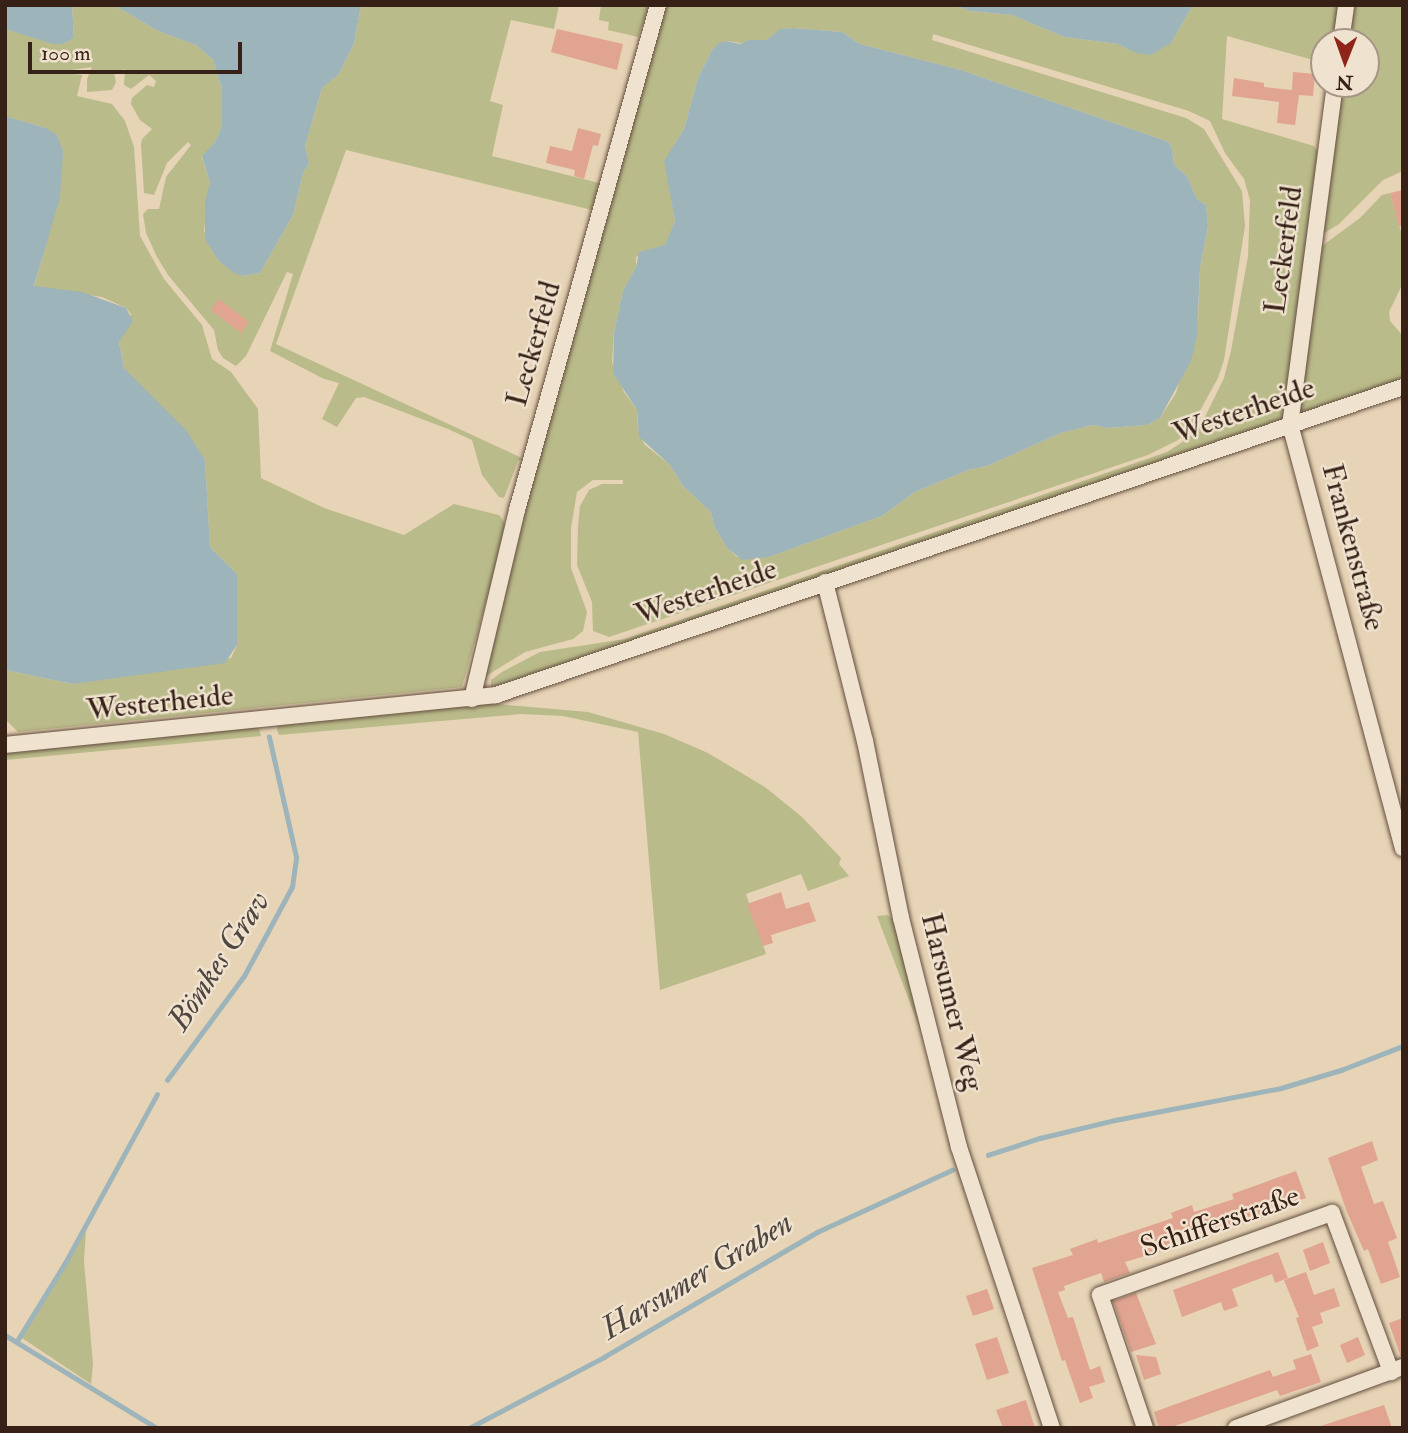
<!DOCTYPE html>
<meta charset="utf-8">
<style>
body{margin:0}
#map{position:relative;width:1408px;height:1433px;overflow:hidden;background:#e7d3b5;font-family:"IM FELL Double Pica",serif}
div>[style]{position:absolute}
.green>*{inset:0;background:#babb8a}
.water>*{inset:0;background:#9db4ba}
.stream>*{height:4.5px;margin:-2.25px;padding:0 2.25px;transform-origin:2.25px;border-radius:2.25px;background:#9db4ba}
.building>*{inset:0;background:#e0a490}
.roads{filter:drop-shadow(0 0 2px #634e3e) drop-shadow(0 0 2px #634e3e)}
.minor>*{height:16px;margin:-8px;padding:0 8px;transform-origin:8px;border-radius:8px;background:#efe2cf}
span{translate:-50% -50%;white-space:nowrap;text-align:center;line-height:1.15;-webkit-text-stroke:5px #efe2cf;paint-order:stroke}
.street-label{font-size:30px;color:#372117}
.water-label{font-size:32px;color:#504640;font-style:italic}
.frame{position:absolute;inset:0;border:7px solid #372117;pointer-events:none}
.north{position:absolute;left:1310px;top:28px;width:70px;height:70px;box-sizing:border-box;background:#efe2cf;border:2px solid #a59585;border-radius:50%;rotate:181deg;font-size:19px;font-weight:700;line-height:28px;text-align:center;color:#372117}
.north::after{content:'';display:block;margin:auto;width:24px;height:32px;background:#8f2418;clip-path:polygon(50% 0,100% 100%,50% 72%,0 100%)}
.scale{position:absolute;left:28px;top:42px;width:214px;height:32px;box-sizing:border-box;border:4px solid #372117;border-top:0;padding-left:9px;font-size:21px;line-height:24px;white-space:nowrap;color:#372117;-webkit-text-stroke:5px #efe2cf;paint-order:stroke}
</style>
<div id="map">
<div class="green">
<div style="clip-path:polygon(72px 5px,114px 5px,158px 31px,196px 45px,213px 60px,222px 89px,222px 126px,215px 142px,202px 157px,210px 183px,204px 231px,219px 261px,243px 276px,260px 273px,293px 215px,303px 173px,309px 164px,305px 146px,322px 88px,339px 74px,354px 44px,361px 5px,559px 5px,554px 29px,511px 20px,490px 101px,503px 105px,492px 156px,599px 183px,592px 210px,346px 150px,276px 344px,524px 459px,518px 461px,504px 498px,499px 497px,482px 475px,472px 440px,448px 429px,364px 397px,356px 398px,337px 427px,322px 419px,339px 383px,324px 379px,270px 351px,293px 274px,287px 272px,246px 356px,236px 366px,223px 358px,218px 350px,214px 330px,168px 275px,157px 257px,146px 233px,143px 214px,148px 209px,159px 209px,166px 177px,191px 145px,188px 142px,167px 163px,154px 195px,144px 193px,141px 145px,142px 139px,152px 129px,140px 120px,131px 104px,132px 98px,147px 85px,154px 87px,156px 81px,149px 75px,131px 89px,124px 85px,125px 69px,114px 73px,116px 82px,112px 90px,87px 92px,87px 79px,92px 67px,71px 70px,72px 74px,82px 75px,77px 96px,112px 104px,125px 121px,134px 147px,140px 236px,164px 279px,202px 325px,212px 359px,231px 372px,258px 409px,261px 478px,324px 508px,404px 535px,454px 504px,499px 515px,503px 520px,506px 529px,462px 687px,18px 732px,5px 719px,5px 670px,73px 684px,231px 658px,237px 645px,237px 574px,210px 547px,205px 460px,124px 368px,119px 342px,131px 314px,126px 308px,102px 297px,34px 287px,55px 212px,46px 128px,5px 116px,5px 29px,63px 44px,74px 38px)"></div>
<div style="clip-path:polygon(601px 5px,650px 5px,638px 37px,608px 30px,609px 22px,599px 20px)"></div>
<div style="clip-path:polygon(evenodd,663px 5px,953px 5px,971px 11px,1012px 15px,1064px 37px,1118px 44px,1128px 49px,1171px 43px,1193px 5px,1342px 5px,1337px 42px,1324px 42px,1324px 63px,1227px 36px,1222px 119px,1314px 146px,1322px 158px,1285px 421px,491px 688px,491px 680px,502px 672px,540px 652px,625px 639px,1167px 452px,1190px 437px,1203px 421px,1224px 378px,1231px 351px,1248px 256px,1250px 200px,1244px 179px,1225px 153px,1210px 121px,1189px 111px,933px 34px,932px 40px,1186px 118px,1204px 129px,1242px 191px,1245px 226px,1224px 360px,1218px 378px,1191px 427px,1178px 440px,1148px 455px,609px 637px,593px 631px,592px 602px,577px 565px,578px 526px,580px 506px,589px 490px,602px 484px,623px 484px,623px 480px,593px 480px,577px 492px,571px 528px,571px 568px,587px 612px,583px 631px,573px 639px,525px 652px,483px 678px,540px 448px,663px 5px,793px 28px,842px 32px,860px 44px,961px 70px,1169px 142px,1172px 148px,1174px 165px,1187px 176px,1197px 199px,1206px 205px,1208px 226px,1200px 268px,1198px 320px,1176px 393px,1160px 418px,1147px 425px,1108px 428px,1093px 425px,1061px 433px,987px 466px,968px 470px,915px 492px,882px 516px,769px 557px,737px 557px,727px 548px,714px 526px,711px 512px,683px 486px,670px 465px,644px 444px,638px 428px,637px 410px,624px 392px,612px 362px,614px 332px,623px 291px,636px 267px,636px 257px,666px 245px,675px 221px,665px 161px,684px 129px,698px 78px,712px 50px,726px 41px,741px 43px,767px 40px,781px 29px,793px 28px)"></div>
<div style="clip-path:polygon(1353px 5px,1403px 5px,1403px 171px,1383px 180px,1339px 224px,1321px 235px,1342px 84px,1366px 84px,1366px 42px,1348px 42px)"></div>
<div style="clip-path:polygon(1390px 193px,1403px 239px,1403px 283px,1389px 312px,1390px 321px,1403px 336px,1403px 381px,1305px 414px,1298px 408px,1319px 253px,1322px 246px,1360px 218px,1382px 195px)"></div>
<div style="clip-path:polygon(486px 703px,588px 712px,664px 734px,708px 753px,765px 787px,802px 817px,841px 858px,839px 864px,849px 876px,808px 891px,801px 874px,746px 894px,766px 954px,660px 990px,638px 732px,563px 716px,521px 714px,279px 735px,277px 730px,277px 724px)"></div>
<div style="clip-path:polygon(258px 725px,261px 736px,5px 760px,5px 750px)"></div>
<div style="clip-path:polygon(887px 915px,893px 919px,936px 1071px,877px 916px)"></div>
<div style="clip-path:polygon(86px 1230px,84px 1261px,93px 1364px,91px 1384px,22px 1338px)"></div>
</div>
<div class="water">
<div style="clip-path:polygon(5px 5px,72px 5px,74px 38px,63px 44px,53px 44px,5px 29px)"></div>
<div style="clip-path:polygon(114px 5px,361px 5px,354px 44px,339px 74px,322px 88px,305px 146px,309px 164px,303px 173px,293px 215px,260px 273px,243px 276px,234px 273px,219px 261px,205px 239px,205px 202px,210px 183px,202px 156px,215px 142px,222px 126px,222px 89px,213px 60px,196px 45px,158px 31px)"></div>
<div style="clip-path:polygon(953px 5px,1193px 5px,1171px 43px,1151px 55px,1136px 53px,1118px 44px,1064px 37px,1012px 15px,971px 11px)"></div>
<div style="clip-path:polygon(793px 28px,842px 32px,860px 44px,961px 70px,1169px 142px,1172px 148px,1174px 165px,1187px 176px,1197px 199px,1206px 205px,1208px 226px,1200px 268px,1197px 335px,1191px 361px,1160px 418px,1147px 425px,1108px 428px,1093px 425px,1061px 433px,987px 466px,968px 470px,915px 492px,882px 516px,769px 557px,742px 560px,727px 548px,714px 526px,711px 512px,683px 486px,670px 465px,639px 437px,637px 410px,613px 373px,614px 332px,623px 291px,636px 267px,639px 252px,665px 245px,675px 221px,664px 161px,684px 129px,698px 78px,712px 50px,719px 43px,726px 41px,740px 44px,749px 40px,767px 40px,780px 29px)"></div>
<div style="clip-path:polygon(5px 116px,46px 128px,57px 135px,63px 151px,60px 198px,34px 286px,82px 292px,126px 308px,133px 321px,119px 342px,124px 368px,186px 430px,205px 460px,210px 547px,237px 574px,237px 645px,225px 663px,73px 684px,5px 670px)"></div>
</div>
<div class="stream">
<div style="left:167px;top:1080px;width:129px;rotate:-53.5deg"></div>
<div style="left:244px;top:976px;width:101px;rotate:-61.7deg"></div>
<div style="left:292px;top:887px;width:30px;rotate:-82deg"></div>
<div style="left:296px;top:857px;width:123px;rotate:-102.7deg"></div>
<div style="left:988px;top:1155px;width:55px;rotate:-18.1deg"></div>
<div style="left:1040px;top:1138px;width:77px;rotate:-13.5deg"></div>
<div style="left:1115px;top:1120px;width:169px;rotate:-10.9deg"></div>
<div style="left:1281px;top:1088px;width:63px;rotate:-16.7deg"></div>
<div style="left:1341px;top:1070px;width:66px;rotate:-21.2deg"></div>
<div style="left:5px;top:1335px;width:178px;rotate:31.5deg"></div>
<div style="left:17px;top:1341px;width:92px;rotate:-58.4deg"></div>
<div style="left:65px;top:1263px;width:192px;rotate:-61.4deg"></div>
<div style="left:469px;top:1428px;width:153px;rotate:-27.7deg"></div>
<div style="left:604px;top:1357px;width:247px;rotate:-30.4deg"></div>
<div style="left:817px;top:1232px;width:149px;rotate:-24.7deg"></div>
</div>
<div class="building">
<div style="clip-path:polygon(557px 29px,623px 44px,617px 70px,551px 52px)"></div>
<div style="clip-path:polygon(1293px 72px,1315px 74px,1313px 96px,1299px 95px,1295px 125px,1277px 123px,1279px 102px,1232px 96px,1234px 78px,1264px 83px,1264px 87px,1292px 90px)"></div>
<div style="clip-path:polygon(578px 128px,601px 134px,598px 146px,593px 145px,584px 179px,574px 176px,575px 170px,546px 163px,550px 146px,572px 151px)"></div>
<div style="clip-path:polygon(1403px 190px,1403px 226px,1399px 226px,1390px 193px)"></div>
<div style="clip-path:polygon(219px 299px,249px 322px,241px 333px,211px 310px)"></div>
<div style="clip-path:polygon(781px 892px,786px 909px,809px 902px,816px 921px,771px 935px,773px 943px,763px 946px,747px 904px)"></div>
<div style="clip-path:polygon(1372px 1141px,1378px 1160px,1361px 1167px,1374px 1204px,1383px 1201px,1397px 1238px,1388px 1242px,1400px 1277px,1381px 1284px,1368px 1249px,1364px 1251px,1347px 1212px,1328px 1158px)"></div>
<div style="clip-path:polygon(1296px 1171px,1306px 1198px,1273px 1210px,1274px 1214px,1216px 1233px,1212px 1223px,1169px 1239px,1172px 1248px,1125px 1262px,1130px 1273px,1104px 1282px,1101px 1273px,1064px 1286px,1065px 1290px,1058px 1292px,1068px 1318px,1073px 1317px,1090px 1370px,1100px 1366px,1105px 1382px,1089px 1387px,1093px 1398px,1080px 1403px,1065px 1360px,1062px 1361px,1032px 1268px,1073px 1255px,1070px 1249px,1097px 1239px,1098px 1243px,1173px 1218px,1171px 1213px,1192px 1205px,1194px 1212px,1234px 1199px,1232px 1194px)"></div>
<div style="clip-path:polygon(1323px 1242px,1330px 1263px,1310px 1271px,1303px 1250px)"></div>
<div style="clip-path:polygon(1278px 1252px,1288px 1278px,1275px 1283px,1272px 1274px,1232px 1289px,1238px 1306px,1224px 1311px,1221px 1302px,1182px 1317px,1173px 1290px)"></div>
<div style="clip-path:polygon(1306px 1272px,1314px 1295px,1334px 1288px,1340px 1306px,1320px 1313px,1323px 1323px,1312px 1327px,1319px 1346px,1307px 1351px,1296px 1318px,1299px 1317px,1284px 1280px)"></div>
<div style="clip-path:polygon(987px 1289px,994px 1309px,973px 1316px,966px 1296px)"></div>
<div style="clip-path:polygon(1136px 1293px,1156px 1344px,1131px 1352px,1113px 1301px)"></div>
<div style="clip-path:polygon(1403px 1318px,1403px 1357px,1401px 1357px,1389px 1323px)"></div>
<div style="clip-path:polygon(997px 1337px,1009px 1373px,987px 1380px,975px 1344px)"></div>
<div style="clip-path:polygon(1358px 1337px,1365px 1355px,1347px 1363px,1340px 1345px)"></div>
<div style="clip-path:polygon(1311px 1354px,1321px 1382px,1280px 1396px,1277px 1390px,1169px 1428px,1159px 1428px,1154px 1412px,1270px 1370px,1273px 1377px,1296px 1369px,1293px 1360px)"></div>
<div style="clip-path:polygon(1136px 1355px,1156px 1357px,1161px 1374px,1144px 1380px)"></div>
<div style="clip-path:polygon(1026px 1400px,1035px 1428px,1003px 1428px,996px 1410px)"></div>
<div style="clip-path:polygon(1384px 1405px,1392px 1428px,1321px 1428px,1321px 1426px)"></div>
</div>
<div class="roads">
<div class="minor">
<div style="left:1341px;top:42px;width:37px;rotate:-82deg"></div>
<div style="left:1335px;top:84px;width:343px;rotate:97.5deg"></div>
<div style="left:1290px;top:424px;width:439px;rotate:75.1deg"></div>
<div style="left:825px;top:582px;width:164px;rotate:75.9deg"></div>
<div style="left:865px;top:741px;width:181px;rotate:78.5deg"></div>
<div style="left:901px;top:918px;width:236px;rotate:75.8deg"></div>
<div style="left:959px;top:1147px;width:296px;rotate:71.7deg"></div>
<div style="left:472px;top:699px;width:194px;rotate:-76.6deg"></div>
<div style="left:517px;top:510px;width:524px;rotate:-74.4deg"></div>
<div style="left:5px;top:745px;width:494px;rotate:-5.8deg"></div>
<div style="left:496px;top:695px;width:958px;rotate:-18.76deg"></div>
<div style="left:1145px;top:1428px;width:140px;rotate:-108.7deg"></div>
<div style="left:1100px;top:1295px;width:246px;rotate:-19.5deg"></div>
<div style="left:1332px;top:1213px;width:170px;rotate:69.6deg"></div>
<div style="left:1236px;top:1428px;width:178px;rotate:-20.1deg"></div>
</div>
</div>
<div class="street-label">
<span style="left:1284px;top:250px;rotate:-82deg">Leckerfeld</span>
<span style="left:534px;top:344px;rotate:-74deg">Leckerfeld</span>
<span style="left:1244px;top:411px;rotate:-19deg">Westerheide</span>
<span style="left:1353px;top:547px;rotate:75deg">Frankenstraße</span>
<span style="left:706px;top:592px;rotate:-19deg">Westerheide</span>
<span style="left:160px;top:703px;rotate:-6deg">Westerheide</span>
<span style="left:952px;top:1002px;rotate:76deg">Harsumer Weg</span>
<span style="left:1220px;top:1222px;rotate:-19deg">Schifferstraße</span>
</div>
<div class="water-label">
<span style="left:219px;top:961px;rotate:-57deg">Bömkes Grav</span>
<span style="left:697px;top:1276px;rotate:-31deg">Harsumer Graben</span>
</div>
<div class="frame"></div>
<div class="north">N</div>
<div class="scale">100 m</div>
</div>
